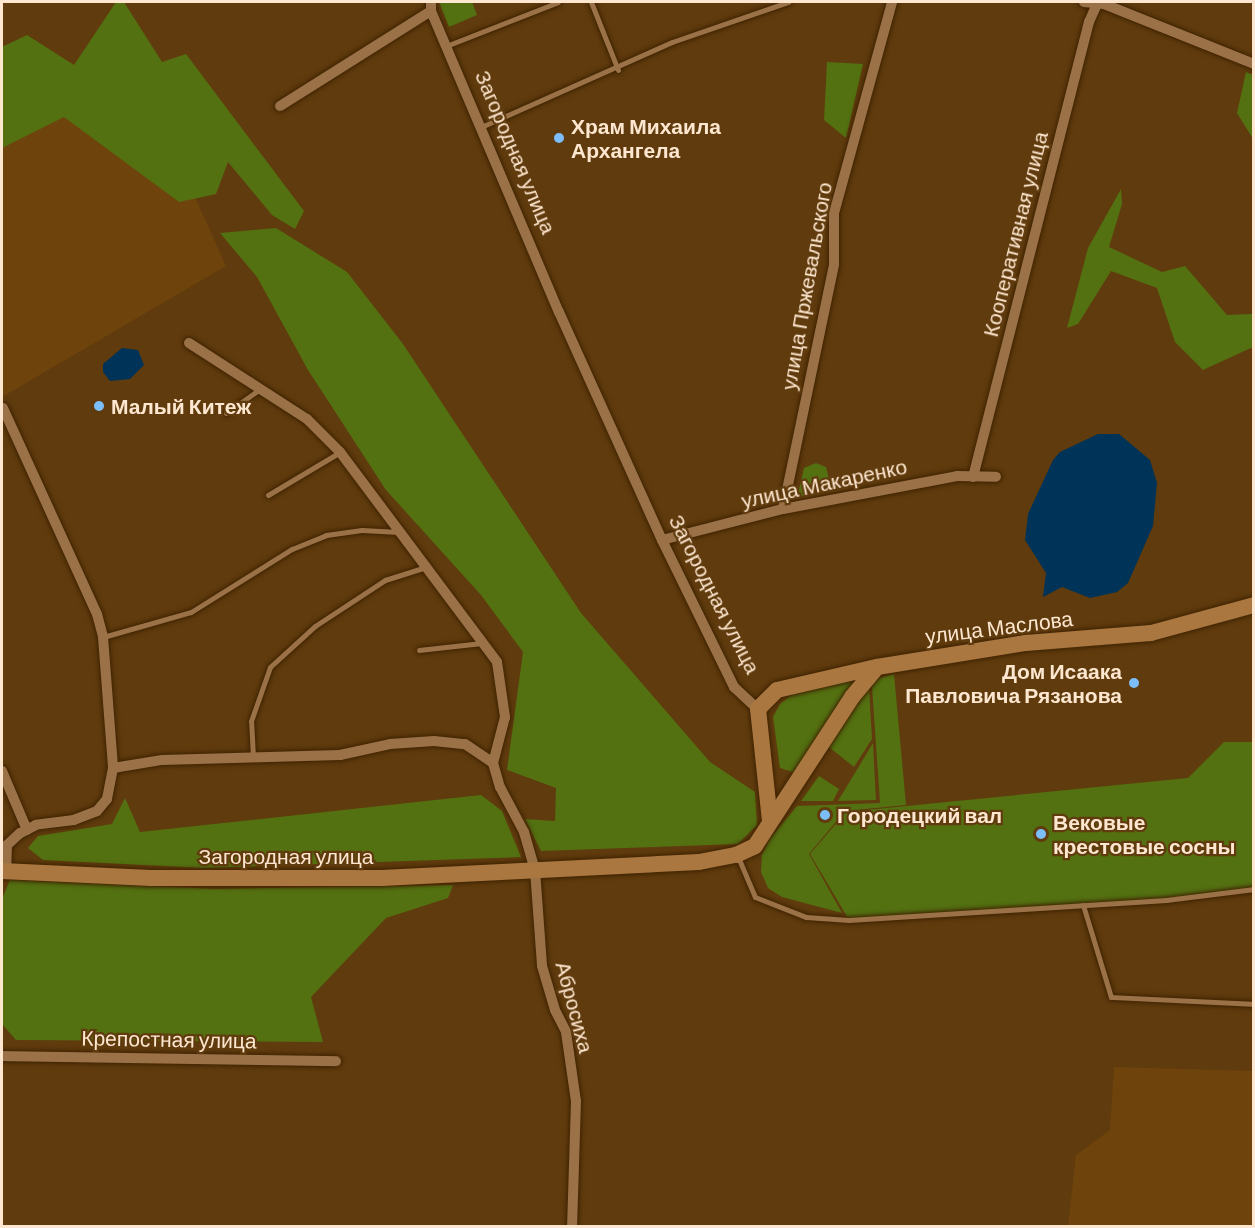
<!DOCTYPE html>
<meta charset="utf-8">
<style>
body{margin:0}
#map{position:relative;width:1255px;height:1228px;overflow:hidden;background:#603b0d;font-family:Barlow,sans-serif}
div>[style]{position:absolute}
.built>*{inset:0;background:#6e430c}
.green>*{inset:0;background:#537111}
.water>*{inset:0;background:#003358}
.roads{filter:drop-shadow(0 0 2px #3f2301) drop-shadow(0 0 2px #3f2301)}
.lane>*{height:5px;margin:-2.5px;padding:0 2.5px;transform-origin:2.5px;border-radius:2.5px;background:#9b7248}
.street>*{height:10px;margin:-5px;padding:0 5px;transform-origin:5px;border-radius:5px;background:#9b7248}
.secondary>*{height:16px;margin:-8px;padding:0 8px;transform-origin:8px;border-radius:8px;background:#a9773f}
.dots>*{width:16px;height:16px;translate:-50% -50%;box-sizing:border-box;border:3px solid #603b0d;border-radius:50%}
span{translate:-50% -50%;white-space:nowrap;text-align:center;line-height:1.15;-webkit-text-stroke:4.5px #603b0d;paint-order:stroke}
.poi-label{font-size:21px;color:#fee7d0;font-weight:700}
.left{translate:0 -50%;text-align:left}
.right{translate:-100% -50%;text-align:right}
.street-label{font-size:21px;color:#fee7d0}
.frame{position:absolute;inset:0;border:3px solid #fee7d0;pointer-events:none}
</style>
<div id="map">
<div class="built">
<div style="clip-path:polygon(58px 103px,189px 184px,226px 266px,2px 397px,2px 132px)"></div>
<div style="clip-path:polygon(1114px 1067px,1253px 1071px,1253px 1226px,1068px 1226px,1076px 1155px,1110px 1130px)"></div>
</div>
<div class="green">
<div style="clip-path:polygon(116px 2px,124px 2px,162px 62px,186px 54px,304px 211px,295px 229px,272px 215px,228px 162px,216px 194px,179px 202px,64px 117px,2px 148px,2px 47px,27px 35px,74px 65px)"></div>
<div style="clip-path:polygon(439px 2px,472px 2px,477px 15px,449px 27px)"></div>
<div style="clip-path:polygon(827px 62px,863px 64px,846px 138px,824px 120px)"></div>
<div style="clip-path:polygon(1246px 72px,1253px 75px,1253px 139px,1237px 113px)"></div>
<div style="clip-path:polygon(1121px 189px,1122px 204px,1109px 247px,1162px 272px,1185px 266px,1227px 315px,1252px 314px,1253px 347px,1203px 370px,1175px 342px,1157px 288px,1111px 271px,1078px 324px,1067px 328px,1088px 248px)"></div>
<div style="clip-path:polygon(276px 228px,347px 272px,403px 344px,581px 613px,710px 762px,755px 792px,757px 825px,738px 844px,541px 851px,525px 819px,555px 821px,556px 788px,507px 770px,523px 652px,481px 595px,386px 490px,308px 370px,257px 277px,220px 233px)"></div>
<div style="clip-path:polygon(816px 463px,826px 467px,831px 487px,797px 498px,804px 468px)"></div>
<div style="clip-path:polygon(894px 674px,906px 805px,845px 811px,809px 854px,842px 913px,782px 897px,768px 888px,761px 872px,762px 855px,769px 840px,797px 806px,880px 803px,872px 687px,873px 680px)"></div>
<div style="clip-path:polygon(860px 675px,796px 773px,780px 768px,773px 717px,780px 704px,798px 690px)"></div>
<div style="clip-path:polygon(869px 687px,872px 739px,854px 767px,829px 747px)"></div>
<div style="clip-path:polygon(1224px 742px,1253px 742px,1253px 889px,1166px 900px,849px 920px,810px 854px,846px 812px,1188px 778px)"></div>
<div style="clip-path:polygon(873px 743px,876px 800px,838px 801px)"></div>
<div style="clip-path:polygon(819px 776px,839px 789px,833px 801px,801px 801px)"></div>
<div style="clip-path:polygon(481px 795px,502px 811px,521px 857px,204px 868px,43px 860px,28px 848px,38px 836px,112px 824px,125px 798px,140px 832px)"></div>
<div style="clip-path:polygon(10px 880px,215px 889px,453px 885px,448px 898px,386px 918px,311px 997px,323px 1042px,16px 1040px,2px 1024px,2px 899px)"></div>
</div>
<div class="water">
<div style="clip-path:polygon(122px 348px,138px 350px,144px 365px,130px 379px,110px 381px,103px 372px,103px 364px)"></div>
<div style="clip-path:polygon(1098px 434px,1119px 434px,1150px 460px,1157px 483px,1153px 526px,1128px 583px,1117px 592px,1090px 598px,1062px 587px,1043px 597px,1046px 573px,1025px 540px,1028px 514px,1053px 460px,1060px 452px)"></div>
</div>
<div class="roads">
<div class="lane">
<div style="left:591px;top:2px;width:73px;rotate:68.3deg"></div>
<div style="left:446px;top:46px;width:120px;rotate:-21.4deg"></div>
<div style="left:481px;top:127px;width:209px;rotate:-24deg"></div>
<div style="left:672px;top:42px;width:123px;rotate:-19deg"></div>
<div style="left:226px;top:413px;width:42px;rotate:-35.2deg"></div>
<div style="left:268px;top:495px;width:84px;rotate:-30.8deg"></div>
<div style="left:103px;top:637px;width:91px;rotate:-15.9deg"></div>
<div style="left:191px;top:612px;width:119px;rotate:-32deg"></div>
<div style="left:292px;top:549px;width:37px;rotate:-22deg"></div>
<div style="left:326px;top:535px;width:36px;rotate:-8deg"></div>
<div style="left:362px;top:530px;width:37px;rotate:3deg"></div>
<div style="left:419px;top:650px;width:63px;rotate:-6.3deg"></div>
<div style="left:253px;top:757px;width:36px;rotate:-93deg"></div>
<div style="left:251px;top:721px;width:57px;rotate:-70.6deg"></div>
<div style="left:270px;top:667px;width:61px;rotate:-42.3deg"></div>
<div style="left:315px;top:626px;width:84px;rotate:-33.3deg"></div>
<div style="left:385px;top:580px;width:43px;rotate:-17.6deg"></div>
<div style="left:738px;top:857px;width:43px;rotate:67deg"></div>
<div style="left:755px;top:897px;width:55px;rotate:21.4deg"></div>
<div style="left:806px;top:917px;width:43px;rotate:4deg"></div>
<div style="left:849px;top:920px;width:318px;rotate:-3.6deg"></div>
<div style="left:1166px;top:900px;width:89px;rotate:-7.1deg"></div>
<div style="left:1083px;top:905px;width:96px;rotate:73.1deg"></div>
<div style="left:1111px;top:997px;width:143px;rotate:2.8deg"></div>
</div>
<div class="street">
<div style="left:431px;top:2px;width:9px;rotate:90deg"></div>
<div style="left:431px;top:11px;width:327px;rotate:67deg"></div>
<div style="left:559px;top:312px;width:250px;rotate:65.7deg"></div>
<div style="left:662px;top:540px;width:164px;rotate:63.9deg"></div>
<div style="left:734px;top:687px;width:33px;rotate:43deg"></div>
<div style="left:1084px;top:2px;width:20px;rotate:6deg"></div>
<div style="left:1104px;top:4px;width:162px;rotate:21.8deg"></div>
<div style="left:280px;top:106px;width:178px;rotate:-32.2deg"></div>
<div style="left:189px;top:343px;width:140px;rotate:32.8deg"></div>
<div style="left:307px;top:419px;width:47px;rotate:45deg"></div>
<div style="left:340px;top:452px;width:262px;rotate:53.2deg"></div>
<div style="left:497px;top:662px;width:56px;rotate:81.7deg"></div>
<div style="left:505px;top:717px;width:48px;rotate:104.6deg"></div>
<div style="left:493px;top:763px;width:25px;rotate:74deg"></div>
<div style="left:500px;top:787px;width:51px;rotate:61.9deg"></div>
<div style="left:524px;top:832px;width:40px;rotate:74deg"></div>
<div style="left:535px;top:870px;width:96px;rotate:85.8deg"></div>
<div style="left:542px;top:966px;width:46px;rotate:73.5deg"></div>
<div style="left:555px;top:1010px;width:25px;rotate:63deg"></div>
<div style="left:566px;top:1032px;width:70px;rotate:81.8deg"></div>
<div style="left:576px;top:1101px;width:125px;rotate:91.8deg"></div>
<div style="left:3px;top:408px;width:226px;rotate:65.5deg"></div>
<div style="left:97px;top:614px;width:24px;rotate:75deg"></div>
<div style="left:103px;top:637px;width:131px;rotate:85.6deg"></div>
<div style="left:113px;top:768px;width:32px;rotate:101deg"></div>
<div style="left:107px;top:799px;width:16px;rotate:130deg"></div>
<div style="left:97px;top:811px;width:25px;rotate:159deg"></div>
<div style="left:74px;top:820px;width:38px;rotate:173deg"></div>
<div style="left:36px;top:825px;width:18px;rotate:153deg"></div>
<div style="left:20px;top:833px;width:18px;rotate:137deg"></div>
<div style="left:7px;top:845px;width:26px;rotate:92deg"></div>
<div style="left:973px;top:477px;width:470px;rotate:-75.7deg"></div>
<div style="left:1089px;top:22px;width:22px;rotate:-66deg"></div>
<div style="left:783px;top:509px;width:250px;rotate:-78.2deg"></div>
<div style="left:834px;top:264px;width:51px;rotate:-90deg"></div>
<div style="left:834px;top:213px;width:219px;rotate:-74.6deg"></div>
<div style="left:662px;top:540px;width:125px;rotate:-14.4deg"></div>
<div style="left:783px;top:509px;width:177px;rotate:-10.7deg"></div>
<div style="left:957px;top:476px;width:39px;rotate:1deg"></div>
<div style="left:113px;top:768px;width:50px;rotate:-9.3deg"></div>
<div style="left:162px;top:760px;width:178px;rotate:-1.6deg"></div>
<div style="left:340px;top:755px;width:51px;rotate:-12.4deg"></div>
<div style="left:390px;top:744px;width:44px;rotate:-3.9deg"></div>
<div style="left:434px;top:741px;width:31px;rotate:6deg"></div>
<div style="left:465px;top:744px;width:34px;rotate:34deg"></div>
<div style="left:2px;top:771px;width:64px;rotate:67deg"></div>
<div style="left:2px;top:1056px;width:334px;rotate:0.9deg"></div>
</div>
<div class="secondary">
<div style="left:770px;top:821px;width:113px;rotate:-96.1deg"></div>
<div style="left:758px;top:709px;width:27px;rotate:-45deg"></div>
<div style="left:777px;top:690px;width:103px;rotate:-13deg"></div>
<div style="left:877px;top:667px;width:151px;rotate:-9.2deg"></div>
<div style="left:1026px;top:643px;width:125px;rotate:-4.6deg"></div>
<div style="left:1151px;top:633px;width:107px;rotate:-15.2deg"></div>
<div style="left:2px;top:871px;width:149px;rotate:2.7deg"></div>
<div style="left:151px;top:878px;width:231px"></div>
<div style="left:382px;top:878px;width:317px;rotate:-2.9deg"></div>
<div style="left:699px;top:862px;width:38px;rotate:-11deg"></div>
<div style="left:736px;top:855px;width:21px;rotate:-25deg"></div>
<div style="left:755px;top:846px;width:178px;rotate:-56.9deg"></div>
<div style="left:852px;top:697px;width:39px;rotate:-50deg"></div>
</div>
</div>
<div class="dots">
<div style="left:559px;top:138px;background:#7cbef9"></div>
<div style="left:99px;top:406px;background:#7cbef9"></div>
<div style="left:1134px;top:683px;background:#7cbef9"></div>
<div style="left:825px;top:815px;background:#7cbef9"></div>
<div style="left:1041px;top:834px;background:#7cbef9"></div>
</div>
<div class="poi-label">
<span class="left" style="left:571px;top:138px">Храм Михаила<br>Архангела</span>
<span class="left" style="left:111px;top:406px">Малый Китеж</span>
<span class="right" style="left:1122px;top:683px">Дом Исаака<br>Павловича Рязанова</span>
<span class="left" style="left:837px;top:815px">Городецкий вал</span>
<span class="left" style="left:1053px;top:834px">Вековые<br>крестовые сосны</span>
</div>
<div class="street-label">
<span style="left:516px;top:152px;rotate:67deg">Загородная улица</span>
<span style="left:1015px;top:234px;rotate:-76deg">Кооперативная улица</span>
<span style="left:806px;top:286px;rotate:-80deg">улица Пржевальского</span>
<span style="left:824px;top:483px;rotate:-12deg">улица Макаренко</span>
<span style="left:715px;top:594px;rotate:63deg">Загородная улица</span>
<span style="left:999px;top:627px;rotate:-7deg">улица Маслова</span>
<span style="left:286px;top:856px">Загородная улица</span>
<span style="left:575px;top:1007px;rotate:75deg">Абросиха</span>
<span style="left:169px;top:1039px;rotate:1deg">Крепостная улица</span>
</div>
<div class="frame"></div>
</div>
